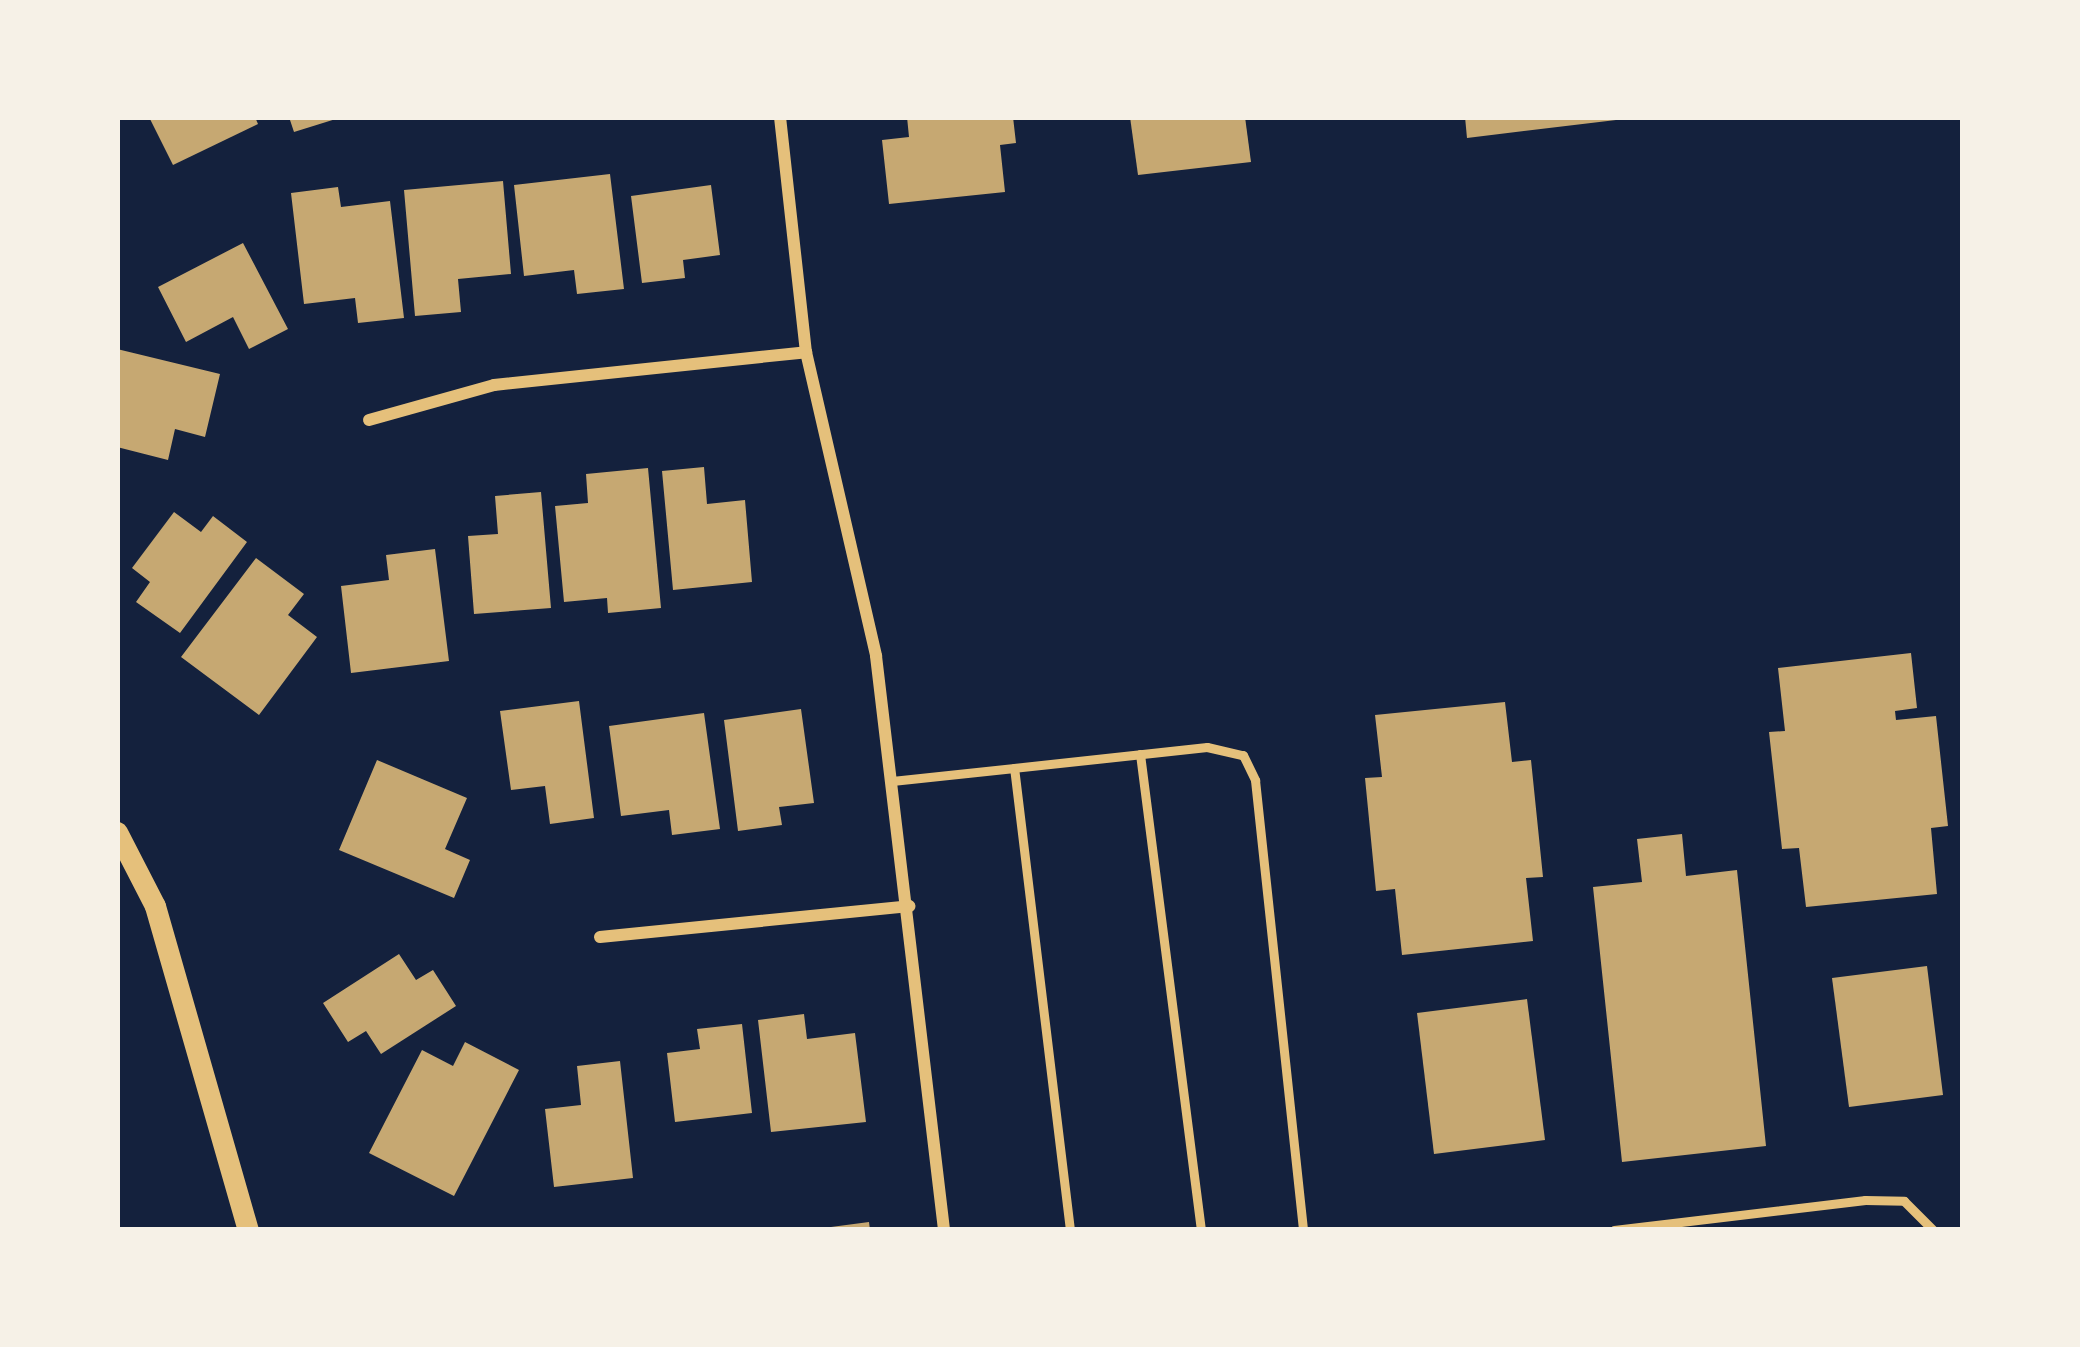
<!DOCTYPE html>
<style>
body{margin:0}
#map{position:relative;width:2080px;height:1347px;overflow:hidden;background:#14213d;font-family:"Noto Sans",sans-serif}
div>[style]{position:absolute}
.building>*{inset:0;background:#c6a872}
.service>*{height:9px;margin:-4.5px;padding:0 4.5px;transform-origin:4.5px;border-radius:4.5px;background:#e5c07b}
.minor>*{height:12px;margin:-6px;padding:0 6px;transform-origin:6px;border-radius:6px;background:#e5c07b}
.tertiary>*{height:21px;margin:-10.5px;padding:0 10.5px;transform-origin:10.5px;border-radius:10.5px;background:#e5c07b}
span{translate:-50% -50%;white-space:nowrap;text-align:center;line-height:1.15;-webkit-text-stroke:12px #f6f1e7;paint-order:stroke}
.frame{position:absolute;inset:0;border:120px solid #f6f1e7;pointer-events:none}
</style>
<div id="map">
<div class="building">
<div style="clip-path:polygon(149px 117px,255px 117px,258px 124px,173px 165px)"></div>
<div style="clip-path:polygon(289px 117px,339px 117px,339px 118px,294px 132px)"></div>
<div style="clip-path:polygon(907px 117px,1013px 117px,1016px 143px,1000px 145px,1005px 192px,889px 204px,882px 140px,909px 137px)"></div>
<div style="clip-path:polygon(1130px 117px,1245px 117px,1251px 162px,1138px 175px)"></div>
<div style="clip-path:polygon(1465px 117px,1616px 117px,1616px 120px,1467px 138px)"></div>
<div style="clip-path:polygon(610px 174px,624px 289px,577px 294px,574px 270px,524px 276px,514px 185px)"></div>
<div style="clip-path:polygon(503px 181px,511px 274px,458px 279px,461px 312px,415px 316px,404px 190px)"></div>
<div style="clip-path:polygon(711px 185px,720px 255px,683px 260px,685px 278px,642px 283px,631px 196px)"></div>
<div style="clip-path:polygon(338px 187px,341px 207px,390px 201px,404px 318px,358px 323px,355px 298px,304px 304px,291px 193px)"></div>
<div style="clip-path:polygon(243px 243px,288px 329px,249px 349px,233px 317px,186px 342px,158px 287px)"></div>
<div style="clip-path:polygon(117px 349px,220px 374px,205px 437px,175px 429px,168px 460px,117px 447px)"></div>
<div style="clip-path:polygon(704px 467px,707px 504px,745px 500px,752px 582px,673px 590px,662px 471px)"></div>
<div style="clip-path:polygon(648px 468px,661px 608px,608px 613px,607px 598px,564px 602px,555px 506px,588px 503px,586px 474px)"></div>
<div style="clip-path:polygon(541px 492px,551px 608px,474px 614px,468px 536px,498px 534px,495px 496px)"></div>
<div style="clip-path:polygon(174px 512px,201px 532px,213px 516px,247px 542px,180px 633px,136px 602px,150px 582px,132px 568px)"></div>
<div style="clip-path:polygon(435px 549px,449px 661px,351px 673px,341px 586px,389px 580px,386px 555px)"></div>
<div style="clip-path:polygon(256px 558px,304px 594px,288px 615px,317px 637px,259px 715px,181px 657px)"></div>
<div style="clip-path:polygon(1911px 653px,1917px 708px,1895px 711px,1896px 720px,1936px 716px,1948px 826px,1931px 828px,1937px 894px,1806px 907px,1799px 848px,1782px 849px,1769px 732px,1785px 731px,1778px 668px)"></div>
<div style="clip-path:polygon(579px 701px,594px 818px,550px 824px,545px 786px,511px 790px,500px 711px)"></div>
<div style="clip-path:polygon(1505px 702px,1512px 762px,1531px 760px,1543px 877px,1526px 878px,1533px 941px,1402px 955px,1395px 889px,1376px 891px,1365px 778px,1382px 777px,1375px 715px)"></div>
<div style="clip-path:polygon(801px 709px,814px 803px,779px 807px,782px 825px,738px 831px,724px 720px)"></div>
<div style="clip-path:polygon(704px 713px,720px 829px,672px 835px,669px 810px,621px 816px,609px 726px)"></div>
<div style="clip-path:polygon(377px 760px,467px 798px,445px 849px,470px 860px,454px 898px,339px 850px)"></div>
<div style="clip-path:polygon(1682px 834px,1686px 876px,1737px 870px,1766px 1146px,1622px 1162px,1593px 887px,1642px 882px,1637px 839px)"></div>
<div style="clip-path:polygon(399px 954px,416px 980px,433px 970px,456px 1006px,381px 1054px,366px 1031px,348px 1042px,323px 1003px)"></div>
<div style="clip-path:polygon(1927px 966px,1943px 1095px,1849px 1107px,1832px 978px)"></div>
<div style="clip-path:polygon(1527px 999px,1545px 1140px,1434px 1154px,1417px 1013px)"></div>
<div style="clip-path:polygon(804px 1014px,807px 1039px,855px 1033px,866px 1122px,771px 1132px,758px 1020px)"></div>
<div style="clip-path:polygon(742px 1024px,752px 1113px,675px 1122px,667px 1053px,700px 1049px,697px 1029px)"></div>
<div style="clip-path:polygon(465px 1042px,519px 1070px,454px 1196px,369px 1153px,422px 1050px,453px 1066px)"></div>
<div style="clip-path:polygon(620px 1061px,633px 1178px,554px 1187px,545px 1109px,581px 1105px,577px 1066px)"></div>
<div style="clip-path:polygon(869px 1222px,870px 1230px,832px 1230px,831px 1227px)"></div>
</div>
<div class="service">
<div style="left:1140px;top:754px;width:480px;rotate:82.7deg"></div>
<div style="left:892px;top:781px;width:123px;rotate:-6.1deg"></div>
<div style="left:1070px;top:1230px;width:465px;rotate:-96.9deg"></div>
<div style="left:1014px;top:768px;width:194px;rotate:-6.2deg"></div>
<div style="left:1207px;top:747px;width:37px;rotate:13deg"></div>
<div style="left:1243px;top:755px;width:28px;rotate:64deg"></div>
<div style="left:1255px;top:780px;width:453px;rotate:83.9deg"></div>
<div style="left:1614px;top:1230px;width:253px;rotate:-6.8deg"></div>
<div style="left:1865px;top:1200px;width:39px;rotate:1deg"></div>
<div style="left:1904px;top:1201px;width:41px;rotate:45deg"></div>
</div>
<div class="minor">
<div style="left:780px;top:117px;width:236px;rotate:83.7deg"></div>
<div style="left:806px;top:352px;width:312px;rotate:77deg"></div>
<div style="left:876px;top:656px;width:578px;rotate:83.24deg"></div>
<div style="left:369px;top:420px;width:130px;rotate:-15.6deg"></div>
<div style="left:494px;top:385px;width:314px;rotate:-6deg"></div>
<div style="left:600px;top:937px;width:311px;rotate:-5.7deg"></div>
</div>
<div class="tertiary">
<div style="left:117px;top:832px;width:83px;rotate:62.8deg"></div>
<div style="left:155px;top:906px;width:337px;rotate:74deg"></div>
</div>
<div class="frame"></div>
</div>
